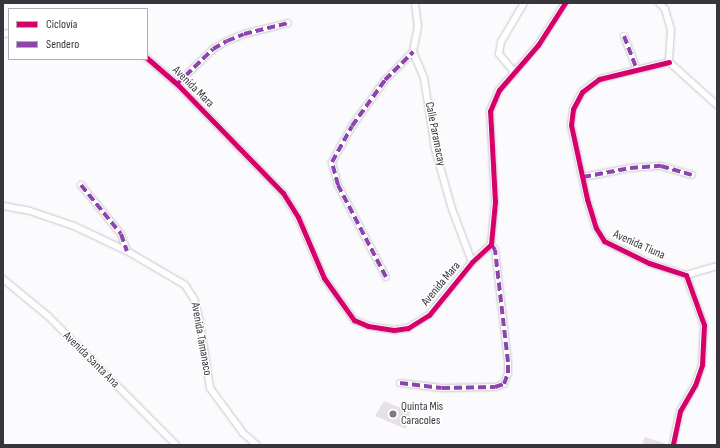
<!DOCTYPE html>
<meta charset="utf-8">
<style>
body{margin:0}
#map{position:relative;width:720px;height:448px;overflow:hidden;background:#fbfafc;font-family:"Sofia Sans Condensed",sans-serif}
div>[style]{position:absolute}
.building>*{inset:0;background:#e7e1e5}
.roads{filter:drop-shadow(0 0 1px #c8c6ca) drop-shadow(0 0 1px #c8c6ca)}
.minor>*{height:6px;margin:-3px;padding:0 3px;transform-origin:3px;border-radius:3px;background:#fefeff}
.quiet>*{height:4px;margin-top:-2px;transform-origin:0;background:repeating-linear-gradient(90deg,#8e44ad 0 8px,transparent 0 12px)}
.cycleway>*{height:5px;margin:-2.5px;padding:0 2.5px;transform-origin:2.5px;border-radius:2.5px;background:#d6006c}
.dots>*{width:11px;height:11px;translate:-50% -50%;box-sizing:border-box;border:2px solid #fff;border-radius:50%}
span{translate:-50% -50%;white-space:nowrap;text-align:center;line-height:1.15;-webkit-text-stroke:3px #fff;paint-order:stroke}
.street-label{font-size:12px;color:#39353d}
.poi-label{font-size:12px;color:#39353d}
.left{translate:0 -50%;text-align:left}
.frame{position:absolute;inset:0;border:4px solid #39353d;pointer-events:none}
.legend{position:absolute;left:8px;top:8px;width:140px;height:52px;box-sizing:border-box;background:#fff;border:1px solid #b0aeb1;margin:0;padding:5px 7px;list-style:none;font-size:12px;color:#39353d}
.legend li{display:flex;align-items:center;gap:8px;height:20px}
.legend b{width:20px;border:1px solid #b0aeb1}
</style>
<div id="map">
<div class="building">
<div style="clip-path:polygon(384px 401px,410px 412px,406px 429px,375px 416px)"></div>
<div style="clip-path:polygon(645px 437px,667px 444px,667px 445px,642px 445px)"></div>
</div>
<div class="roads">
<div class="minor">
<div style="left:415px;top:3px;width:23px;rotate:83deg"></div>
<div style="left:418px;top:26px;width:26px;rotate:101deg"></div>
<div style="left:413px;top:52px;width:28px;rotate:67deg"></div>
<div style="left:424px;top:78px;width:72px;rotate:81.2deg"></div>
<div style="left:435px;top:149px;width:62px;rotate:74.2deg"></div>
<div style="left:452px;top:209px;width:57px;rotate:69.3deg"></div>
<div style="left:659px;top:3px;width:8px;rotate:45deg"></div>
<div style="left:665px;top:9px;width:22px;rotate:74deg"></div>
<div style="left:671px;top:30px;width:32px;rotate:94deg"></div>
<div style="left:3px;top:34px;width:6px;rotate:-9deg"></div>
<div style="left:624px;top:36px;width:36px;rotate:69deg"></div>
<div style="left:147px;top:58px;width:40px;rotate:41deg"></div>
<div style="left:177px;top:84px;width:152px;rotate:45.8deg"></div>
<div style="left:283px;top:193px;width:28px;rotate:58deg"></div>
<div style="left:298px;top:217px;width:66px;rotate:66.9deg"></div>
<div style="left:324px;top:278px;width:52px;rotate:54.5deg"></div>
<div style="left:354px;top:320px;width:15px;rotate:23deg"></div>
<div style="left:368px;top:326px;width:26px;rotate:9deg"></div>
<div style="left:394px;top:330px;width:14px;rotate:-8deg"></div>
<div style="left:408px;top:328px;width:25px;rotate:-32deg"></div>
<div style="left:429px;top:315px;width:68px;rotate:-50.9deg"></div>
<div style="left:472px;top:262px;width:26px;rotate:-43deg"></div>
<div style="left:491px;top:244px;width:42px;rotate:-84.6deg"></div>
<div style="left:495px;top:202px;width:91px;rotate:-93.1deg"></div>
<div style="left:490px;top:111px;width:23px;rotate:-67deg"></div>
<div style="left:499px;top:90px;width:60px;rotate:-49.1deg"></div>
<div style="left:538px;top:45px;width:50px;rotate:-57.3deg"></div>
<div style="left:669px;top:62px;width:72px;rotate:166.3deg"></div>
<div style="left:599px;top:79px;width:21px;rotate:143deg"></div>
<div style="left:582px;top:92px;width:19px;rotate:118deg"></div>
<div style="left:573px;top:109px;width:16px;rotate:97deg"></div>
<div style="left:571px;top:125px;width:76px;rotate:77.8deg"></div>
<div style="left:587px;top:199px;width:30px;rotate:73deg"></div>
<div style="left:596px;top:228px;width:15px;rotate:58deg"></div>
<div style="left:604px;top:241px;width:50px;rotate:26.1deg"></div>
<div style="left:649px;top:263px;width:39px;rotate:18deg"></div>
<div style="left:686px;top:275px;width:53px;rotate:70.2deg"></div>
<div style="left:704px;top:325px;width:40px;rotate:92.9deg"></div>
<div style="left:702px;top:365px;width:21px;rotate:109deg"></div>
<div style="left:695px;top:385px;width:30px;rotate:120deg"></div>
<div style="left:680px;top:411px;width:35px;rotate:102deg"></div>
<div style="left:669px;top:62px;width:64px;rotate:41.9deg"></div>
<div style="left:515px;top:73px;width:25px;rotate:-130deg"></div>
<div style="left:499px;top:54px;width:12px;rotate:-81deg"></div>
<div style="left:501px;top:42px;width:45px;rotate:-59.5deg"></div>
<div style="left:177px;top:84px;width:50px;rotate:-44.2deg"></div>
<div style="left:213px;top:49px;width:16px;rotate:-30deg"></div>
<div style="left:227px;top:41px;width:18px;rotate:-22deg"></div>
<div style="left:244px;top:34px;width:45px;rotate:-14deg"></div>
<div style="left:583px;top:177px;width:48px;rotate:-10.8deg"></div>
<div style="left:630px;top:168px;width:31px;rotate:-4deg"></div>
<div style="left:661px;top:166px;width:32px;rotate:16deg"></div>
<div style="left:81px;top:185px;width:63px;rotate:50.8deg"></div>
<div style="left:121px;top:234px;width:18px;rotate:71deg"></div>
<div style="left:3px;top:206px;width:27px;rotate:10deg"></div>
<div style="left:30px;top:211px;width:46px;rotate:18.8deg"></div>
<div style="left:74px;top:226px;width:59px;rotate:25.3deg"></div>
<div style="left:127px;top:251px;width:67px;rotate:30.4deg"></div>
<div style="left:185px;top:285px;width:17px;rotate:57deg"></div>
<div style="left:194px;top:299px;width:24px;rotate:75deg"></div>
<div style="left:200px;top:322px;width:67px;rotate:81.4deg"></div>
<div style="left:210px;top:388px;width:56px;rotate:53.7deg"></div>
<div style="left:243px;top:433px;width:18px;rotate:41deg"></div>
<div style="left:686px;top:275px;width:32px;rotate:-16deg"></div>
<div style="left:386px;top:277px;width:104px;rotate:-117.6deg"></div>
<div style="left:338px;top:185px;width:24px;rotate:-105deg"></div>
<div style="left:332px;top:162px;width:41px;rotate:-60.9deg"></div>
<div style="left:352px;top:126px;width:57px;rotate:-54.3deg"></div>
<div style="left:385px;top:80px;width:40px;rotate:-45deg"></div>
<div style="left:3px;top:279px;width:58px;rotate:39.4deg"></div>
<div style="left:48px;top:316px;width:182px;rotate:45.2deg"></div>
<div style="left:400px;top:383px;width:42px;rotate:6.8deg"></div>
<div style="left:442px;top:388px;width:53px;rotate:-1.1deg"></div>
<div style="left:495px;top:387px;width:9px;rotate:-18deg"></div>
<div style="left:504px;top:384px;width:12px;rotate:-70deg"></div>
<div style="left:508px;top:373px;width:11px;rotate:-90deg"></div>
<div style="left:508px;top:362px;width:113px;rotate:-96.6deg"></div>
<div style="left:495px;top:250px;width:7px;rotate:-124deg"></div>
</div>
</div>
<div class="quiet">
<div style="left:624px;top:36px;width:36px;rotate:69deg"></div>
<div style="left:177px;top:84px;width:50px;rotate:-44.2deg"></div>
<div style="left:213px;top:49px;width:16px;rotate:-30deg"></div>
<div style="left:227px;top:41px;width:18px;rotate:-22deg"></div>
<div style="left:244px;top:34px;width:45px;rotate:-14deg"></div>
<div style="left:583px;top:177px;width:48px;rotate:-10.8deg"></div>
<div style="left:630px;top:168px;width:31px;rotate:-4deg"></div>
<div style="left:661px;top:166px;width:32px;rotate:16deg"></div>
<div style="left:81px;top:185px;width:63px;rotate:50.8deg"></div>
<div style="left:121px;top:234px;width:18px;rotate:71deg"></div>
<div style="left:386px;top:277px;width:104px;rotate:-117.6deg"></div>
<div style="left:338px;top:185px;width:24px;rotate:-105deg"></div>
<div style="left:332px;top:162px;width:41px;rotate:-60.9deg"></div>
<div style="left:352px;top:126px;width:57px;rotate:-54.3deg"></div>
<div style="left:385px;top:80px;width:40px;rotate:-45deg"></div>
<div style="left:400px;top:383px;width:42px;rotate:6.8deg"></div>
<div style="left:442px;top:388px;width:53px;rotate:-1.1deg"></div>
<div style="left:495px;top:387px;width:9px;rotate:-18deg"></div>
<div style="left:504px;top:384px;width:12px;rotate:-70deg"></div>
<div style="left:508px;top:373px;width:11px;rotate:-90deg"></div>
<div style="left:508px;top:362px;width:113px;rotate:-96.6deg"></div>
<div style="left:495px;top:250px;width:7px;rotate:-124deg"></div>
</div>
<div class="cycleway">
<div style="left:147px;top:58px;width:40px;rotate:41deg"></div>
<div style="left:177px;top:84px;width:152px;rotate:45.8deg"></div>
<div style="left:283px;top:193px;width:28px;rotate:58deg"></div>
<div style="left:298px;top:217px;width:66px;rotate:66.9deg"></div>
<div style="left:324px;top:278px;width:52px;rotate:54.5deg"></div>
<div style="left:354px;top:320px;width:15px;rotate:23deg"></div>
<div style="left:368px;top:326px;width:26px;rotate:9deg"></div>
<div style="left:394px;top:330px;width:14px;rotate:-8deg"></div>
<div style="left:408px;top:328px;width:25px;rotate:-32deg"></div>
<div style="left:429px;top:315px;width:68px;rotate:-50.9deg"></div>
<div style="left:472px;top:262px;width:26px;rotate:-43deg"></div>
<div style="left:491px;top:244px;width:42px;rotate:-84.6deg"></div>
<div style="left:495px;top:202px;width:91px;rotate:-93.1deg"></div>
<div style="left:490px;top:111px;width:23px;rotate:-67deg"></div>
<div style="left:499px;top:90px;width:60px;rotate:-49.1deg"></div>
<div style="left:538px;top:45px;width:50px;rotate:-57.3deg"></div>
<div style="left:669px;top:62px;width:72px;rotate:166.3deg"></div>
<div style="left:599px;top:79px;width:21px;rotate:143deg"></div>
<div style="left:582px;top:92px;width:19px;rotate:118deg"></div>
<div style="left:573px;top:109px;width:16px;rotate:97deg"></div>
<div style="left:571px;top:125px;width:76px;rotate:77.8deg"></div>
<div style="left:587px;top:199px;width:30px;rotate:73deg"></div>
<div style="left:596px;top:228px;width:15px;rotate:58deg"></div>
<div style="left:604px;top:241px;width:50px;rotate:26.1deg"></div>
<div style="left:649px;top:263px;width:39px;rotate:18deg"></div>
<div style="left:686px;top:275px;width:53px;rotate:70.2deg"></div>
<div style="left:704px;top:325px;width:40px;rotate:92.9deg"></div>
<div style="left:702px;top:365px;width:21px;rotate:109deg"></div>
<div style="left:695px;top:385px;width:30px;rotate:120deg"></div>
<div style="left:680px;top:411px;width:35px;rotate:102deg"></div>
</div>
<div class="dots">
<div style="left:393px;top:414px;background:#7d7a80"></div>
</div>
<div class="street-label">
<span style="left:193px;top:87px;rotate:45deg">Avenida Mara</span>
<span style="left:435px;top:134px;rotate:79deg">Calle Paramacay</span>
<span style="left:639px;top:245px;rotate:24deg">Avenida Tiuna</span>
<span style="left:441px;top:284px;rotate:-50deg">Avenida Mara</span>
<span style="left:201px;top:339px;rotate:80deg">Avenida Tamanaco</span>
<span style="left:91px;top:360px;rotate:45deg">Avenida Santa Ana</span>
</div>
<div class="poi-label">
<span class="left" style="left:401px;top:414px">Quinta Mis<br>Caracoles</span>
</div>
<div class="frame"></div>
<ul class="legend">
<li><b style="height:5px;background:#d6006c"></b>Ciclovía</li>
<li><b style="height:5px;background:#8e44ad"></b>Sendero</li>
</ul>
</div>
